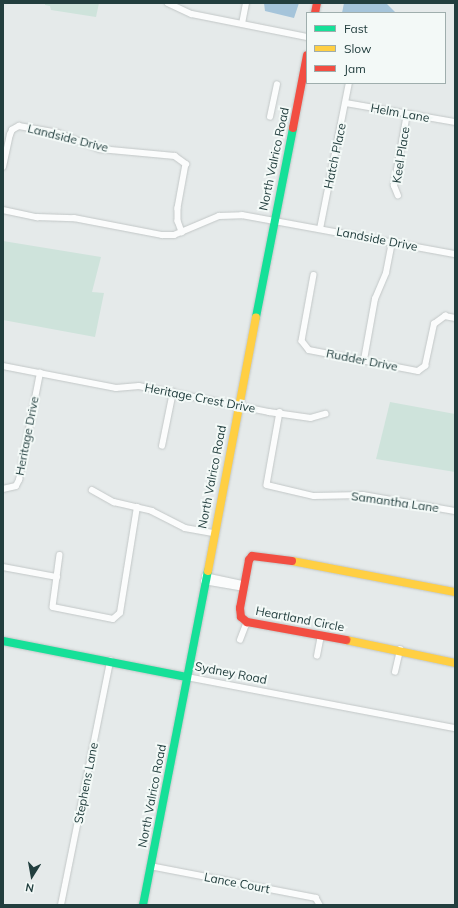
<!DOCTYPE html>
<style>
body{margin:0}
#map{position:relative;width:458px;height:908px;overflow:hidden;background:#e5eaea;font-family:Mulish,sans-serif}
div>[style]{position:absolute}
.green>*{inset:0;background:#cee3db}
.water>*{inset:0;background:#a5c4da}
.roads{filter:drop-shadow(0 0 1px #c2c7c7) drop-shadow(0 0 1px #c2c7c7)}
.street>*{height:5.5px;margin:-2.75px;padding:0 2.75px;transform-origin:2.75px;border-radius:2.75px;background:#fbfcfc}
.fast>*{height:8px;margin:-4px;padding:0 4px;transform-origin:4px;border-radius:4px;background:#16e098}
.slow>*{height:8px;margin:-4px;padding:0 4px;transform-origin:4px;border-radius:4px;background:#ffcf43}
.jam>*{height:8px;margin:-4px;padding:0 4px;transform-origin:4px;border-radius:4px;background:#f24e42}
span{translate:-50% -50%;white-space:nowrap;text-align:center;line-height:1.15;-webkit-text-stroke:4px #f3f9f7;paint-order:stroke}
.street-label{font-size:12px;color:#223e3e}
.frame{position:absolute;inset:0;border:4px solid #223e3e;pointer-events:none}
.legend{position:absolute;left:306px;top:12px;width:140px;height:72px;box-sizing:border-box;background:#f3f9f7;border:1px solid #9faead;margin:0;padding:5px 7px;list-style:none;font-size:12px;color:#223e3e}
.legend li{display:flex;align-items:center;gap:8px;height:20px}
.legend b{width:20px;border:1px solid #9faead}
.north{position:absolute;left:12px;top:856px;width:40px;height:40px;-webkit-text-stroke:3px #f3f9f7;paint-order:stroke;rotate:191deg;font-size:11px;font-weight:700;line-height:16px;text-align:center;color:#223e3e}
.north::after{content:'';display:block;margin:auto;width:14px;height:18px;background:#223e3e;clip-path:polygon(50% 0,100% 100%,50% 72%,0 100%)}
</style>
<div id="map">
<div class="green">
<div style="clip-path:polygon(45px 3px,99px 3px,96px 17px,51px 10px,50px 6px,45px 5px)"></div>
<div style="clip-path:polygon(3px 241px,101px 257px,92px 292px,104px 293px,95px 337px,3px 320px)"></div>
<div style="clip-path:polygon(390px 402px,455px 414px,455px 472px,376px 459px)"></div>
</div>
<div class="water">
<div style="clip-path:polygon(264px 3px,299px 3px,294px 18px,265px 11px)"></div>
<div style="clip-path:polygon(344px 3px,386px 3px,396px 13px,342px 13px)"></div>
</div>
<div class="roads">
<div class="street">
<div style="left:168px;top:3px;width:26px;rotate:25deg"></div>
<div style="left:192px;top:14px;width:117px;rotate:11.3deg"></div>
<div style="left:242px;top:24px;width:21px;rotate:-79deg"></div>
<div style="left:346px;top:103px;width:111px;rotate:9.9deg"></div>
<div style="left:270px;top:117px;width:33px;rotate:-78deg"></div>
<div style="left:3px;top:167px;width:33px;rotate:-78deg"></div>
<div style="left:10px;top:135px;width:5px;rotate:-68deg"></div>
<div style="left:12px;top:130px;width:8px;rotate:-30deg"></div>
<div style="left:19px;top:126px;width:40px;rotate:10deg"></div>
<div style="left:58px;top:133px;width:45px;rotate:20.9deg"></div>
<div style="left:100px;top:149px;width:75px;rotate:5.3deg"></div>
<div style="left:175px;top:156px;width:14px;rotate:36deg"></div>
<div style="left:186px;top:164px;width:45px;rotate:100.3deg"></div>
<div style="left:178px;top:208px;width:13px;rotate:90deg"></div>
<div style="left:178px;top:221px;width:12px;rotate:70deg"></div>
<div style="left:398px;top:196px;width:11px;rotate:-112deg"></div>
<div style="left:394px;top:186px;width:73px;rotate:-79.8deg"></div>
<div style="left:3px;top:210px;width:35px;rotate:12deg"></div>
<div style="left:37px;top:217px;width:37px;rotate:2deg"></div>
<div style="left:74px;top:218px;width:90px;rotate:10.9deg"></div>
<div style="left:162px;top:235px;width:12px"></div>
<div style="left:174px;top:235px;width:49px;rotate:-22.9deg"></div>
<div style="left:219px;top:216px;width:23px;rotate:-2deg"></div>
<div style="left:242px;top:215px;width:217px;rotate:10.4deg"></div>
<div style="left:320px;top:229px;width:149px;rotate:-78.8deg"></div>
<div style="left:314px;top:275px;width:67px;rotate:100.3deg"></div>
<div style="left:302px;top:341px;width:11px;rotate:52deg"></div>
<div style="left:309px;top:350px;width:111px;rotate:10.9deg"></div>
<div style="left:418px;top:371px;width:9px;rotate:-36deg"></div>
<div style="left:425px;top:366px;width:43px;rotate:-77.9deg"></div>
<div style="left:434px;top:324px;width:14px;rotate:-36deg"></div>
<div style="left:445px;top:316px;width:10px;rotate:11deg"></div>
<div style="left:364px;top:360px;width:62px;rotate:-79.8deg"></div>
<div style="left:375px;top:299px;width:28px;rotate:-67deg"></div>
<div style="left:386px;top:273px;width:32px;rotate:-79deg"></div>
<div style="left:3px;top:366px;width:115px;rotate:11deg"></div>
<div style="left:116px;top:388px;width:23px;rotate:-5deg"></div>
<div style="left:139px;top:386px;width:133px;rotate:11.3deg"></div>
<div style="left:269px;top:412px;width:42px;rotate:8.1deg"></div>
<div style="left:311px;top:418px;width:15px;rotate:-16deg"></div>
<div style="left:280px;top:412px;width:74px;rotate:100.1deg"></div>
<div style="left:267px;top:485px;width:48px;rotate:13.2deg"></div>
<div style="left:314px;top:496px;width:49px;rotate:-1.2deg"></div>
<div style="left:363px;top:495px;width:93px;rotate:9.9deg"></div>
<div style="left:162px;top:446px;width:55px;rotate:-78.5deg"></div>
<div style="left:3px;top:489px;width:13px;rotate:-13deg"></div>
<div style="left:16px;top:486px;width:7px;rotate:-63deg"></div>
<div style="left:19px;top:480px;width:109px;rotate:-78.9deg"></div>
<div style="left:92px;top:490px;width:25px;rotate:29deg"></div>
<div style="left:114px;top:502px;width:39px;rotate:13deg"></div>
<div style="left:152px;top:511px;width:37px;rotate:27deg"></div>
<div style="left:185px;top:528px;width:28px;rotate:10deg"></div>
<div style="left:60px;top:555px;width:52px;rotate:97.7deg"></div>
<div style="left:53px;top:607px;width:61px;rotate:11.3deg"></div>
<div style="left:113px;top:619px;width:9px;rotate:-41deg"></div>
<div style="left:120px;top:613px;width:107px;rotate:-80.9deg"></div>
<div style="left:3px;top:567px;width:55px;rotate:10.5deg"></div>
<div style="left:205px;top:576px;width:40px;rotate:12deg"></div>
<div style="left:204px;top:581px;width:41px;rotate:9.9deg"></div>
<div style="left:240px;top:640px;width:19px;rotate:-69deg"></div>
<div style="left:317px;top:656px;width:21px;rotate:-79deg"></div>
<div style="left:395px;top:672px;width:23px;rotate:-77deg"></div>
<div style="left:187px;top:677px;width:273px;rotate:10.8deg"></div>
<div style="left:150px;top:866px;width:169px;rotate:10.9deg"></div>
<div style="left:316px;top:898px;width:8px;rotate:60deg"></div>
<div style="left:61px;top:905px;width:249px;rotate:-78.6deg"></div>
</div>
<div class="fast">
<div style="left:256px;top:317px;width:193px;rotate:-78.9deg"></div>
<div style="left:3px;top:641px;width:187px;rotate:11.1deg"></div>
<div style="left:143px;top:905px;width:340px;rotate:-79deg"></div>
</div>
<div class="slow">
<div style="left:292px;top:561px;width:166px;rotate:10.8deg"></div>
<div style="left:208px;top:571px;width:258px;rotate:-79.3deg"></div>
<div style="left:346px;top:640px;width:111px;rotate:11.9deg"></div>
</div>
<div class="jam">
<div style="left:315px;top:13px;width:10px;rotate:-79deg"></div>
<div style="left:293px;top:128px;width:74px;rotate:-79.1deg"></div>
<div style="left:292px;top:561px;width:40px;rotate:-172.9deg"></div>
<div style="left:252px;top:556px;width:5px;rotate:127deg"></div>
<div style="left:249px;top:560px;width:49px;rotate:100.6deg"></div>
<div style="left:240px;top:608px;width:9px;rotate:84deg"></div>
<div style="left:241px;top:617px;width:8px;rotate:40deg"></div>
<div style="left:247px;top:622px;width:101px;rotate:10.3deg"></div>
</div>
</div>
<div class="street-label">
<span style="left:400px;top:113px;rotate:10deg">Helm Lane</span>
<span style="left:68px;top:138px;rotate:14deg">Landside Drive</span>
<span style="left:401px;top:155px;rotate:-81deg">Keel Place</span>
<span style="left:335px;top:156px;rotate:-78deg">Hatch Place</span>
<span style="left:274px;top:159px;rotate:-78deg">North Valrico Road</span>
<span style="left:377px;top:239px;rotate:11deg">Landside Drive</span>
<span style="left:362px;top:360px;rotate:11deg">Rudder Drive</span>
<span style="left:200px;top:398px;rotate:11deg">Heritage Crest Drive</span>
<span style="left:27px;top:436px;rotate:-79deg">Heritage Drive</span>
<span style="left:212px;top:477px;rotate:-79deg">North Valrico Road</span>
<span style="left:395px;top:502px;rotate:8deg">Samantha Lane</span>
<span style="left:300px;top:619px;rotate:11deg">Heartland Circle</span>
<span style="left:231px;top:673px;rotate:11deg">Sydney Road</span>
<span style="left:86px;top:783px;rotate:-79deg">Stephens Lane</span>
<span style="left:152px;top:796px;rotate:-79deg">North Valrico Road</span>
<span style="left:237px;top:883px;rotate:11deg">Lance Court</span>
</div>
<div class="frame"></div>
<ul class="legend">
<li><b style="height:5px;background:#16e098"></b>Fast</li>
<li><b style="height:5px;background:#ffcf43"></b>Slow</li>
<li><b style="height:5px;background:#f24e42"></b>Jam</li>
</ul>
<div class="north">N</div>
</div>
